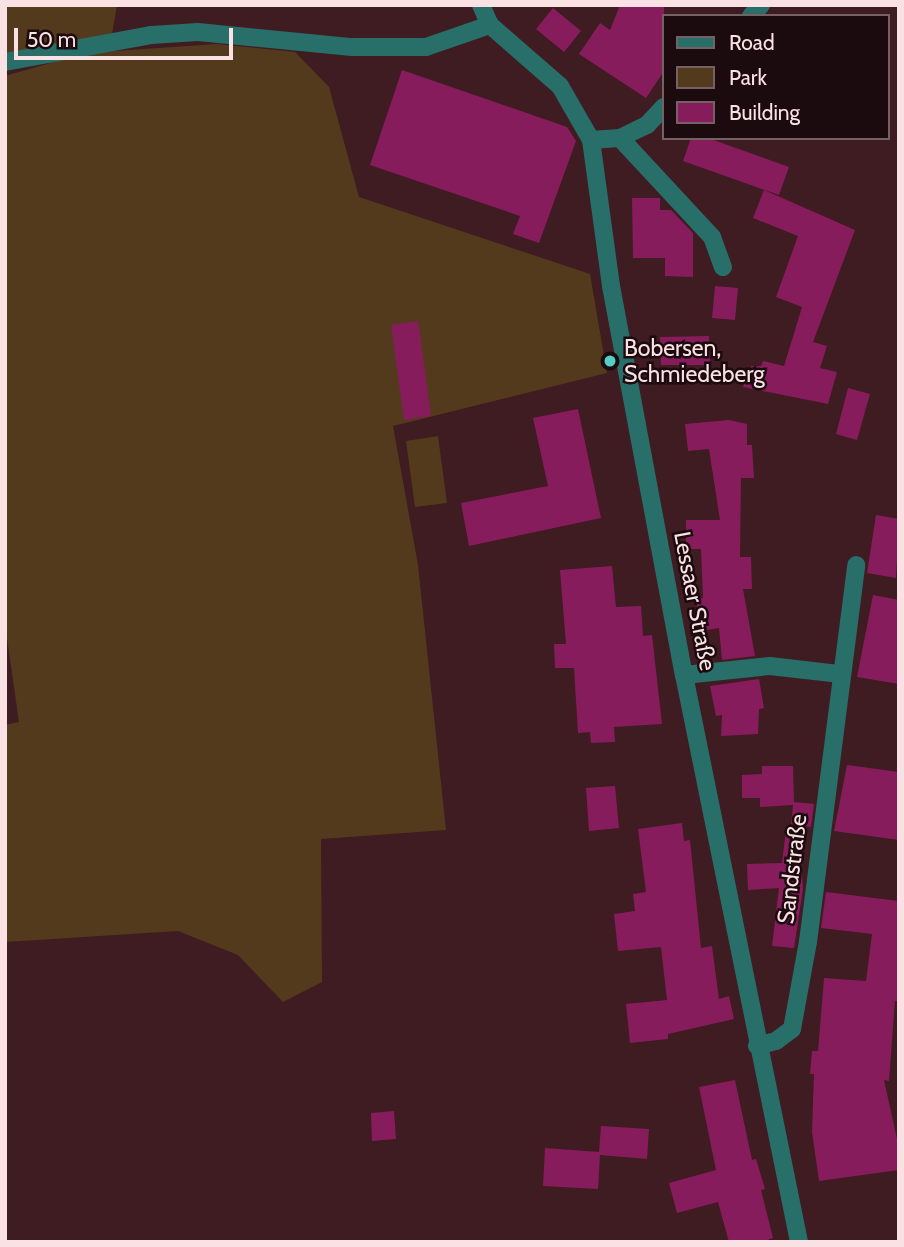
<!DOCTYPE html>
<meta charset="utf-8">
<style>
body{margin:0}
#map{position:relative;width:904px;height:1247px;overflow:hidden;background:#3f1b22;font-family:Cabin,sans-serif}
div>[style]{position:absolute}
.green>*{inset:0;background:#543a1c}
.building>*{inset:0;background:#871c5c}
.minor>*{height:18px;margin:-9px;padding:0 9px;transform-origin:9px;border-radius:9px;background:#286e69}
.dots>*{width:19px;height:19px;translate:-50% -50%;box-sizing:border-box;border:4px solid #1c0b0e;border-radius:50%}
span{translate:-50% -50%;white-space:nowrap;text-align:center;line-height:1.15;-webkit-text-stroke:5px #1c0b0e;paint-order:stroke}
.poi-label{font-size:23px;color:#fae1e4}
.left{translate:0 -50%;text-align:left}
.street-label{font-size:23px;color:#fae1e4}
.frame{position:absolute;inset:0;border:7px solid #fae1e4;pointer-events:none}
.legend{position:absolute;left:662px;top:14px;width:228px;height:126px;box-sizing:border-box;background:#1c0b0e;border:2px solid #756164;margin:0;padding:9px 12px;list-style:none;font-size:21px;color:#fae1e4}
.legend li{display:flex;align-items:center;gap:14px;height:35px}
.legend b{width:35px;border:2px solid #756164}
.scale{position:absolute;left:14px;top:28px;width:219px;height:32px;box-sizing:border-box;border:4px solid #fae1e4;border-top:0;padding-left:9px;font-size:21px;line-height:24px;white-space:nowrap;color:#fae1e4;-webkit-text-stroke:5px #1c0b0e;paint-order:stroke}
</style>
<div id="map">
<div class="green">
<div style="clip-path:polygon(5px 5px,117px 5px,112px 34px,5px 55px)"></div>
<div style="clip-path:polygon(217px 44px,295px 52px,329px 87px,359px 197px,590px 274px,607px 373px,393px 426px,418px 565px,446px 830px,321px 839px,322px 982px,283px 1002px,238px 955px,178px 931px,5px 942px,5px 725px,19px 722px,5px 624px,5px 76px,85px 53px)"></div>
<div style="clip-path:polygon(438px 436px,447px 503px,415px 507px,406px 441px)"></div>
</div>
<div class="building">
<div style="clip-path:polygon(620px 5px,664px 5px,664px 71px,646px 98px,579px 54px,600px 23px,610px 30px)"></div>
<div style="clip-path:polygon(553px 8px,581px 31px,564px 52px,536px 29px)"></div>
<div style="clip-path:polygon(402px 70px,567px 127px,576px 141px,539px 243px,513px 234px,520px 216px,370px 165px)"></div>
<div style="clip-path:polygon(691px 138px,708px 138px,789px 167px,779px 195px,683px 161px)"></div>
<div style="clip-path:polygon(764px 190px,855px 230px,813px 342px,827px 346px,820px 368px,837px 372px,828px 404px,743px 387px,751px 366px,761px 366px,763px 361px,784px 366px,802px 307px,776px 297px,798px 236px,753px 218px)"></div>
<div style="clip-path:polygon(632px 198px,660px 198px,660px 210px,671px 210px,693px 233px,693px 277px,665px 276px,665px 258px,633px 258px)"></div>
<div style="clip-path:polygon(715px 286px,738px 288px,735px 320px,712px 318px)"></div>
<div style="clip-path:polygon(418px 321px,431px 416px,404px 420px,391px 325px)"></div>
<div style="clip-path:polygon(709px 336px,710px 365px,661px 365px,660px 337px)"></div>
<div style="clip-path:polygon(848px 388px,870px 394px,857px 440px,836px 434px)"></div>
<div style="clip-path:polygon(578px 409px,601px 518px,469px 546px,461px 503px,548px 486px,533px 418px)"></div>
<div style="clip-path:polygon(729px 420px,747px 424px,747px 445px,752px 445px,754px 478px,741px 478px,740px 557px,751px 557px,752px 589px,743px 589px,755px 656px,722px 660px,719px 628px,700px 631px,696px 599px,703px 598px,701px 549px,686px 549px,686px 520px,720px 520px,709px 449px,688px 451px,685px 424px)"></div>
<div style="clip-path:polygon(876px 515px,899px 519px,896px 578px,867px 573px)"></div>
<div style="clip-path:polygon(612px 566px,616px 607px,641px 606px,643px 636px,652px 635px,662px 724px,614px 727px,615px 742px,591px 743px,590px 732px,578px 733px,574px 668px,555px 668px,554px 644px,566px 644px,560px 570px)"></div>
<div style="clip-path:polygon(873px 595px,899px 600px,899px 684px,857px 677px)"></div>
<div style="clip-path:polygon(759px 679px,764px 708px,759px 709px,758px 734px,721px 736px,722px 715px,716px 716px,710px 686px)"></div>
<div style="clip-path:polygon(847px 765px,899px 772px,899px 840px,834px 831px)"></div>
<div style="clip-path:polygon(762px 766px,793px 766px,794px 802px,814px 804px,811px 827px,791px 824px,793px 805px,760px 807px,760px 798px,742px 798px,742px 775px,762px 774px)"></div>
<div style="clip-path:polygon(615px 786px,619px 828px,589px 831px,586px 788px)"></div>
<div style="clip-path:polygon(682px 823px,684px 841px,690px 840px,701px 948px,712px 946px,719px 999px,729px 996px,734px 1019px,668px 1034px,668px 1039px,630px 1043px,626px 1004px,667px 1000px,661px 947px,618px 951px,614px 914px,635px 911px,633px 894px,646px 892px,638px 829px)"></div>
<div style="clip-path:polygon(786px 830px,799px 831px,803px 889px,794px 948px,772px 946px,779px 888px,748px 890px,747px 864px,782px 863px)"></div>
<div style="clip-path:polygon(826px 892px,899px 901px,899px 1001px,895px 1001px,889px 1081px,884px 1080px,899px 1148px,899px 1170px,819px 1181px,812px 1132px,814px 1074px,810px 1074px,812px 1051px,818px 1051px,824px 978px,866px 981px,872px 934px,821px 928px)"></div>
<div style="clip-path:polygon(735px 1080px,752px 1160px,756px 1159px,765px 1189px,761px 1190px,773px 1238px,761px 1242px,729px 1242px,718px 1202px,677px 1213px,669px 1183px,716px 1170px,699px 1087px)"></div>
<div style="clip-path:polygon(394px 1111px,396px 1139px,372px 1141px,371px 1113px)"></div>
<div style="clip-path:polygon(601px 1126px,649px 1129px,647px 1159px,600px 1155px,598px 1189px,543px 1186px,545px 1148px,599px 1152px)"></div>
</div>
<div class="minor">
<div style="left:481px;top:5px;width:22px;rotate:66deg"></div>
<div style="left:490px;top:25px;width:93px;rotate:41.1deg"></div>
<div style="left:560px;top:86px;width:62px;rotate:60.1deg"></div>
<div style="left:591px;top:140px;width:147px;rotate:82.2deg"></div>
<div style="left:611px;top:286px;width:396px;rotate:79.4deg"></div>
<div style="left:684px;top:675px;width:579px;rotate:78.53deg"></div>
<div style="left:751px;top:16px;width:15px;rotate:-48deg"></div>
<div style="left:5px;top:62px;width:148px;rotate:-10.5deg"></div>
<div style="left:151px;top:35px;width:47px;rotate:-3.7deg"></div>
<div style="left:198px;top:32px;width:155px;rotate:5.6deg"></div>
<div style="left:352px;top:47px;width:74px"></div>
<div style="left:426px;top:47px;width:68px;rotate:-19deg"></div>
<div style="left:620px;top:138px;width:135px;rotate:47.1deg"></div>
<div style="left:712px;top:237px;width:32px;rotate:70deg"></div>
<div style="left:591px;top:140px;width:29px;rotate:-4deg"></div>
<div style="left:620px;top:138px;width:30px;rotate:-26deg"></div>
<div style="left:647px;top:125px;width:25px;rotate:-47deg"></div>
<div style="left:684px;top:675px;width:86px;rotate:-6deg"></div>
<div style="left:770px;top:666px;width:69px;rotate:6.6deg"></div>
<div style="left:757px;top:1046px;width:20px;rotate:-15deg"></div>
<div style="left:776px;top:1041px;width:20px;rotate:-37deg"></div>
<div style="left:792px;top:1029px;width:88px;rotate:-79.6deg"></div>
<div style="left:808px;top:942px;width:380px;rotate:-82.7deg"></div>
</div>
<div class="dots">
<div style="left:610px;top:361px;background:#55cec5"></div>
</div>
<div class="poi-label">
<span class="left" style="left:624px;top:361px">Bobersen,<br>Schmiedeberg</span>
</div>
<div class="street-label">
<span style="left:695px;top:601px;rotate:79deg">Lessaer Straße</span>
<span style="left:792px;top:869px;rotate:-83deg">Sandstraße</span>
</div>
<div class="frame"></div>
<ul class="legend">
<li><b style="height:9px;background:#286e69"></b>Road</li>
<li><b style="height:19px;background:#543a1c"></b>Park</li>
<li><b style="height:19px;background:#871c5c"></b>Building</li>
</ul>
<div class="scale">50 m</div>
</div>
